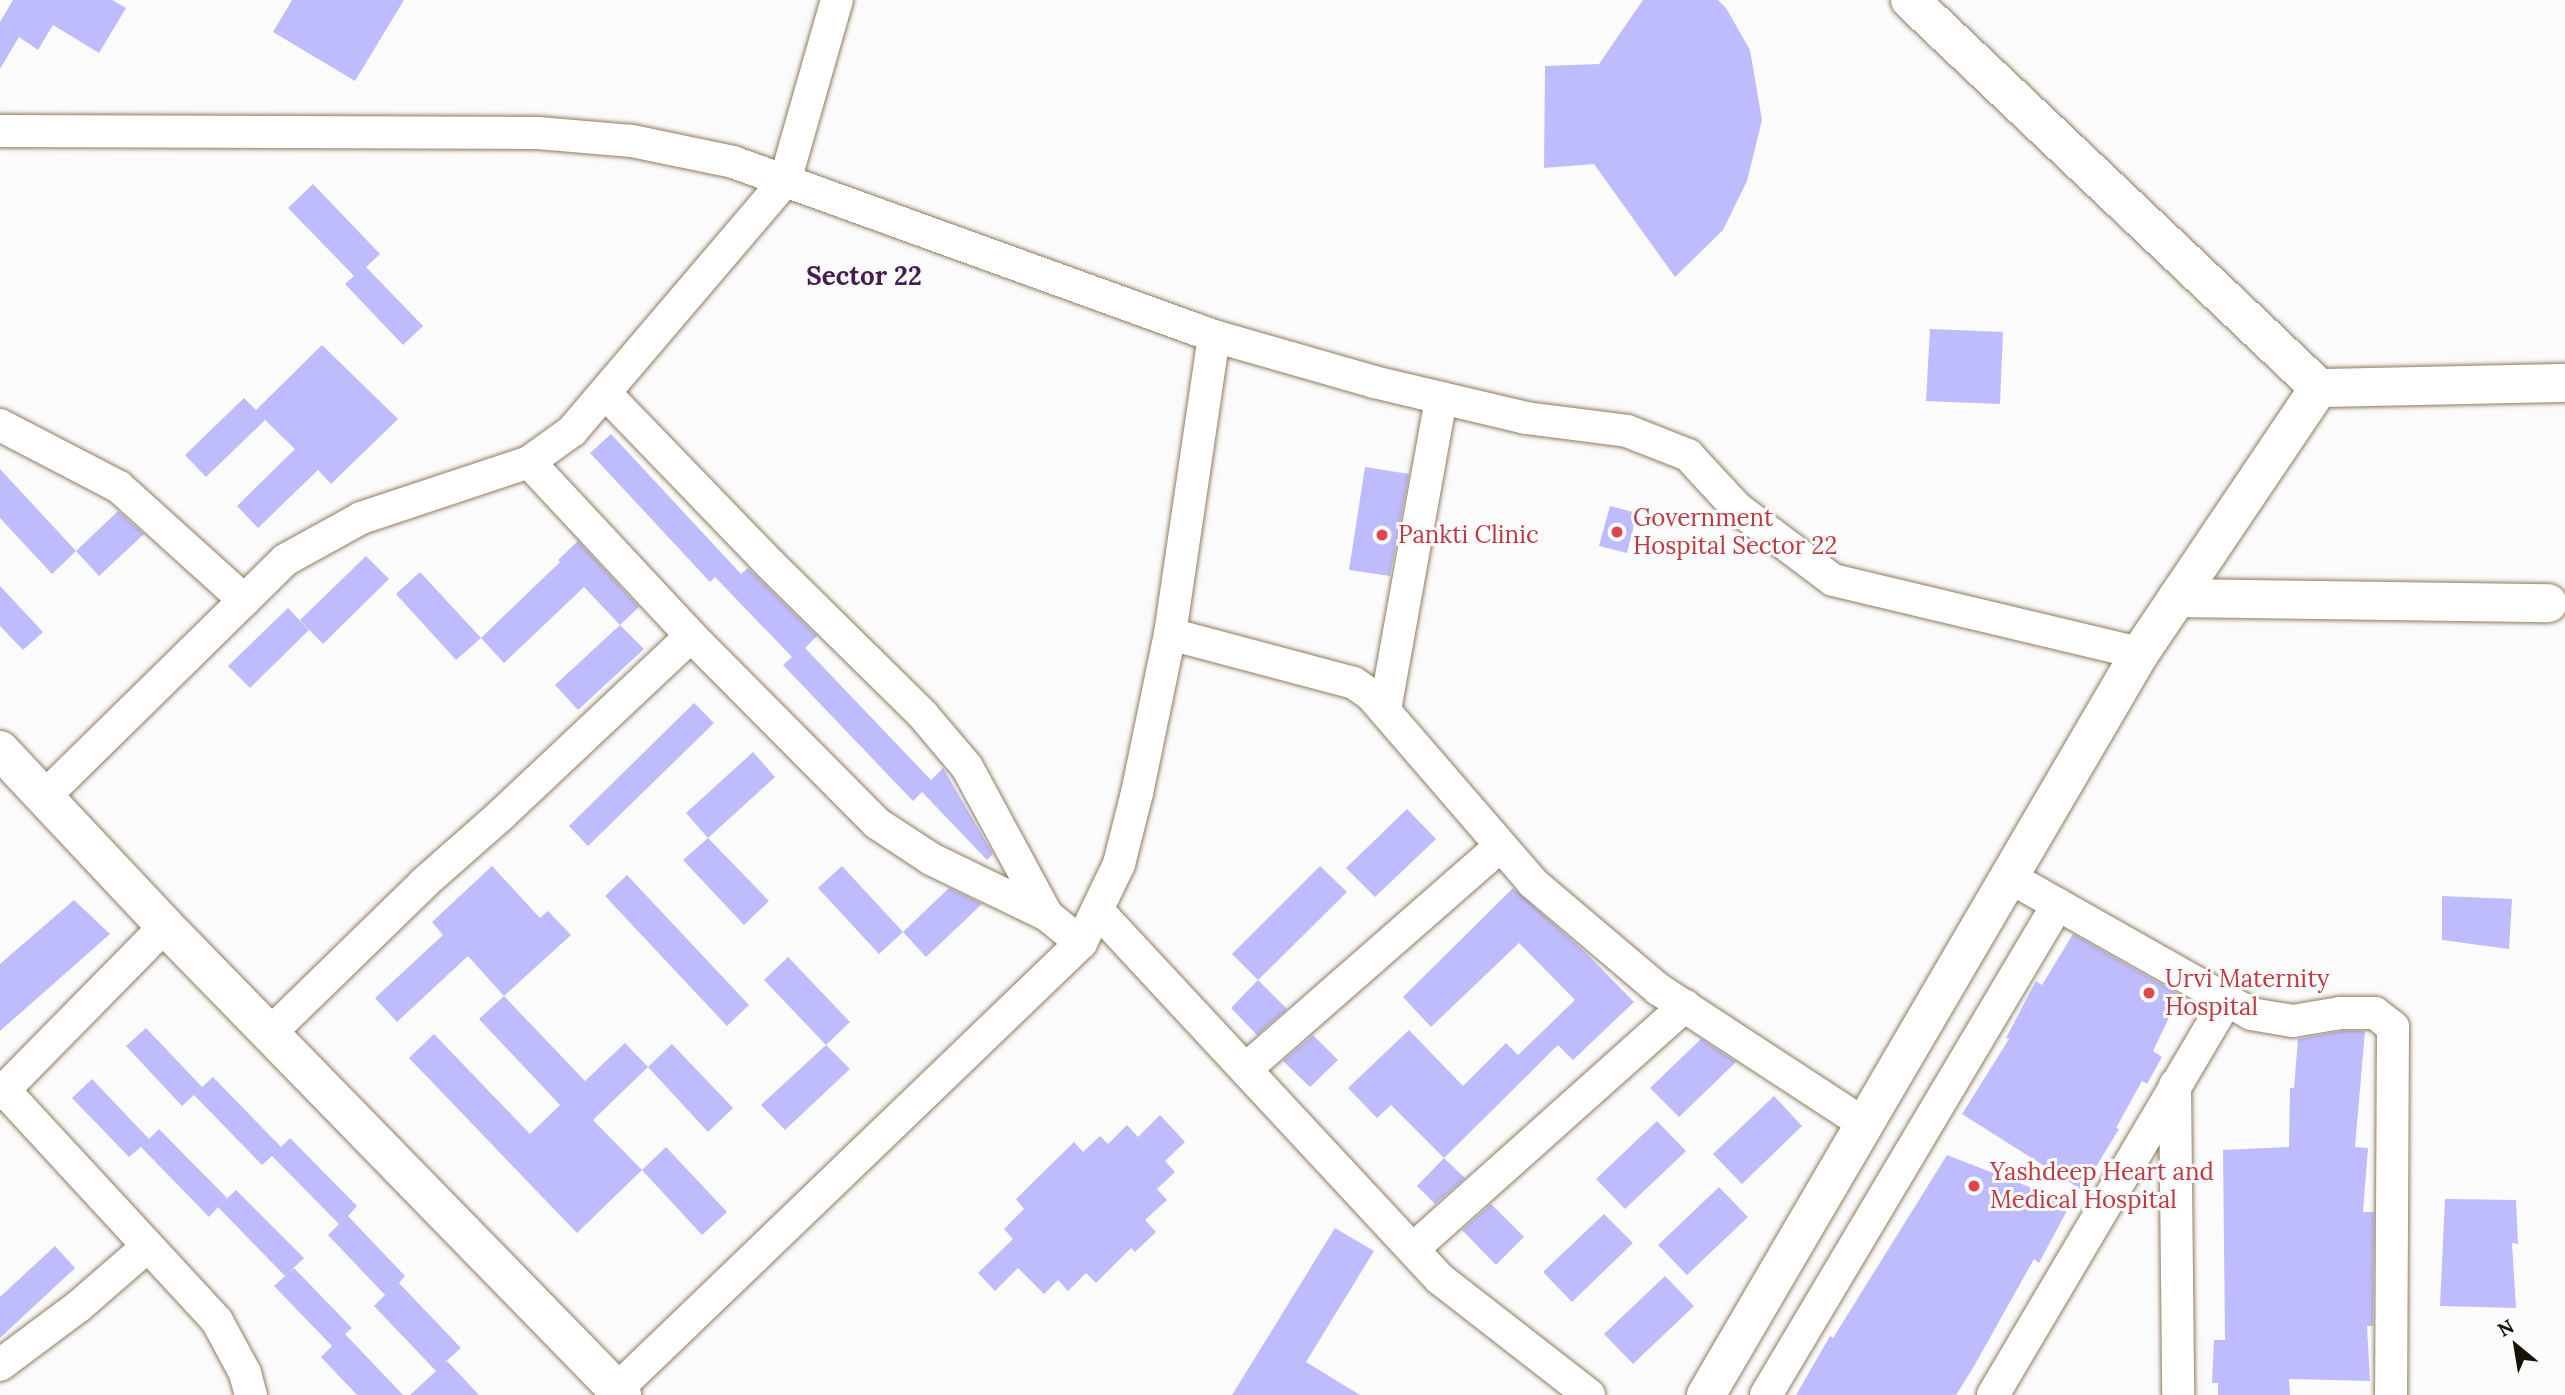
<!DOCTYPE html>
<style>
body{margin:0}
#map{position:relative;width:2565px;height:1395px;overflow:hidden;background:#fbfbfb;font-family:Lora,serif}
div>[style]{position:absolute}
.building>*{inset:0;background:#bfbcfd}
.roads{filter:drop-shadow(0 0 2px #8f7b5f) drop-shadow(0 0 2px #8f7b5f)}
.street>*{height:32px;margin:-16px;padding:0 16px;transform-origin:16px;border-radius:16px;background:#fff}
.secondary>*{height:38px;margin:-19px;padding:0 19px;transform-origin:19px;border-radius:19px;background:#fff}
.dots>*{width:19px;height:19px;translate:-50% -50%;box-sizing:border-box;border:4px solid #fbfbfb;border-radius:50%}
span{translate:-50% -50%;white-space:nowrap;text-align:center;line-height:1.15;-webkit-text-stroke:6px #fbfbfb;paint-order:stroke}
.health-label{font-size:24px;color:#be3a42}
.left{translate:0 -50%;text-align:left}
.neighbourhood-label{font-size:26px;color:#461d52;font-weight:700}
.north{position:absolute;left:2481px;top:1311px;width:70px;height:70px;-webkit-text-stroke:5px #fbfbfb;paint-order:stroke;rotate:330deg;font-size:19px;font-weight:700;line-height:28px;text-align:center;color:#191207}
.north::after{content:'';display:block;margin:auto;width:24px;height:32px;background:#191207;clip-path:polygon(50% 0,100% 100%,50% 72%,0 100%)}
</style>
<div id="map">
<div class="building">
<div style="clip-path:polygon(13px 0,112px 0,126px 8px,99px 53px,53px 25px,38px 50px,19px 37px,0 69px,0 22px)"></div>
<div style="clip-path:polygon(292px 0,404px 0,355px 81px,273px 32px)"></div>
<div style="clip-path:polygon(1643px 0,1718px 0,1726px 8px,1750px 50px,1762px 120px,1747px 181px,1723px 230px,1675px 277px,1594px 164px,1544px 168px,1545px 66px,1599px 64px)"></div>
<div style="clip-path:polygon(313px 184px,380px 254px,366px 267px,423px 326px,403px 345px,345px 284px,354px 276px,288px 208px)"></div>
<div style="clip-path:polygon(1930px 329px,2003px 332px,2000px 404px,1926px 401px)"></div>
<div style="clip-path:polygon(322px 345px,398px 419px,331px 484px,318px 470px,258px 528px,237px 506px,295px 449px,265px 420px,206px 477px,185px 455px,244px 398px,256px 410px)"></div>
<div style="clip-path:polygon(611px 434px,741px 574px,748px 568px,817px 636px,805px 648px,931px 780px,943px 768px,993px 854px,987px 860px,922px 792px,913px 801px,783px 665px,792px 657px,715px 577px,710px 582px,590px 453px)"></div>
<div style="clip-path:polygon(1365px 467px,1409px 474px,1390px 576px,1349px 570px)"></div>
<div style="clip-path:polygon(0 469px,76px 551px,52px 574px,0 518px)"></div>
<div style="clip-path:polygon(1610px 506px,1637px 513px,1627px 553px,1599px 546px)"></div>
<div style="clip-path:polygon(118px 511px,144px 534px,99px 576px,76px 551px)"></div>
<div style="clip-path:polygon(578px 541px,639px 607px,620px 625px,584px 587px,504px 663px,481px 638px,560px 562px,558px 560px)"></div>
<div style="clip-path:polygon(366px 556px,389px 579px,323px 644px,300px 620px)"></div>
<div style="clip-path:polygon(420px 572px,481px 638px,456px 660px,396px 594px)"></div>
<div style="clip-path:polygon(0 586px,43px 632px,23px 650px,0 626px)"></div>
<div style="clip-path:polygon(288px 608px,309px 630px,250px 688px,228px 666px)"></div>
<div style="clip-path:polygon(620px 625px,644px 649px,578px 710px,555px 685px)"></div>
<div style="clip-path:polygon(694px 703px,714px 723px,588px 846px,569px 826px)"></div>
<div style="clip-path:polygon(753px 752px,775px 777px,708px 838px,686px 813px)"></div>
<div style="clip-path:polygon(1407px 809px,1436px 839px,1375px 897px,1346px 868px)"></div>
<div style="clip-path:polygon(708px 838px,769px 901px,744px 925px,683px 860px)"></div>
<div style="clip-path:polygon(492px 866px,540px 918px,548px 911px,571px 935px,504px 996px,468px 956px,397px 1022px,375px 998px,443px 935px,432px 922px)"></div>
<div style="clip-path:polygon(842px 866px,903px 932px,879px 954px,818px 888px)"></div>
<div style="clip-path:polygon(1320px 866px,1347px 892px,1258px 980px,1232px 954px)"></div>
<div style="clip-path:polygon(627px 875px,749px 1005px,727px 1026px,605px 896px)"></div>
<div style="clip-path:polygon(949px 888px,982px 904px,926px 957px,903px 932px)"></div>
<div style="clip-path:polygon(1513px 888px,1584px 951px,1634px 1002px,1573px 1060px,1558px 1045px,1444px 1158px,1391px 1105px,1377px 1118px,1348px 1088px,1409px 1030px,1463px 1086px,1506px 1043px,1518px 1055px,1575px 1000px,1519px 943px,1431px 1027px,1403px 997px)"></div>
<div style="clip-path:polygon(2442px 896px,2512px 899px,2509px 949px,2442px 940px)"></div>
<div style="clip-path:polygon(74px 900px,110px 934px,0 1031px,0 964px)"></div>
<div style="clip-path:polygon(2073px 934px,2180px 995px,2153px 1051px,2162px 1057px,2147px 1084px,2142px 1081px,2116px 1128px,2119px 1129px,2082px 1190px,1962px 1114px,2009px 1039px,2006px 1038px,2036px 981px,2042px 985px)"></div>
<div style="clip-path:polygon(788px 957px,850px 1022px,826px 1045px,764px 980px)"></div>
<div style="clip-path:polygon(1258px 980px,1287px 1009px,1257px 1035px,1231px 1008px)"></div>
<div style="clip-path:polygon(504px 996px,585px 1081px,625px 1043px,648px 1067px,593px 1120px,642px 1170px,577px 1233px,409px 1058px,434px 1034px,530px 1134px,560px 1105px,479px 1019px)"></div>
<div style="clip-path:polygon(146px 1028px,202px 1087px,213px 1077px,281px 1147px,290px 1138px,357px 1206px,348px 1216px,405px 1276px,399px 1283px,461px 1348px,443px 1364px,447px 1361px,479px 1395px,410px 1395px,436px 1371px,374px 1306px,385px 1295px,328px 1235px,339px 1224px,272px 1156px,262px 1165px,194px 1095px,182px 1106px,126px 1046px)"></div>
<div style="clip-path:polygon(2342px 1031px,2365px 1031px,2355px 1147px,2368px 1148px,2363px 1212px,2374px 1212px,2373px 1326px,2367px 1326px,2370px 1381px,2289px 1379px,2290px 1395px,2218px 1395px,2218px 1383px,2212px 1383px,2214px 1340px,2225px 1340px,2223px 1150px,2289px 1147px,2290px 1088px,2294px 1088px,2298px 1039px)"></div>
<div style="clip-path:polygon(1313px 1035px,1338px 1060px,1310px 1087px,1283px 1061px)"></div>
<div style="clip-path:polygon(1701px 1039px,1736px 1062px,1679px 1117px,1650px 1088px)"></div>
<div style="clip-path:polygon(672px 1044px,733px 1108px,708px 1132px,648px 1067px)"></div>
<div style="clip-path:polygon(826px 1045px,850px 1069px,785px 1130px,761px 1105px)"></div>
<div style="clip-path:polygon(92px 1079px,149px 1139px,159px 1129px,227px 1198px,209px 1217px,141px 1147px,143px 1145px,129px 1157px,72px 1098px)"></div>
<div style="clip-path:polygon(1774px 1096px,1802px 1126px,1742px 1184px,1713px 1154px)"></div>
<div style="clip-path:polygon(1160px 1115px,1185px 1142px,1165px 1161px,1175px 1172px,1157px 1189px,1167px 1200px,1145px 1220px,1156px 1232px,1135px 1252px,1131px 1248px,1096px 1283px,1086px 1273px,1068px 1291px,1058px 1280px,1044px 1294px,1018px 1268px,995px 1291px,978px 1273px,1013px 1239px,1004px 1229px,1024px 1209px,1016px 1199px,1074px 1142px,1083px 1152px,1100px 1136px,1108px 1144px,1127px 1125px,1138px 1137px)"></div>
<div style="clip-path:polygon(1657px 1121px,1686px 1151px,1625px 1209px,1596px 1179px)"></div>
<div style="clip-path:polygon(666px 1147px,727px 1212px,702px 1235px,642px 1170px)"></div>
<div style="clip-path:polygon(1947px 1155px,2071px 1203px,2039px 1263px,2034px 1259px,1973px 1368px,1956px 1395px,1796px 1395px,1830px 1336px,1833px 1338px)"></div>
<div style="clip-path:polygon(1444px 1158px,1465px 1178px,1435px 1204px,1417px 1186px)"></div>
<div style="clip-path:polygon(1719px 1187px,1748px 1217px,1687px 1275px,1658px 1245px)"></div>
<div style="clip-path:polygon(236px 1190px,304px 1258px,285px 1276px,218px 1207px)"></div>
<div style="clip-path:polygon(2445px 1199px,2516px 1200px,2518px 1244px,2512px 1243px,2516px 1308px,2440px 1306px)"></div>
<div style="clip-path:polygon(1491px 1204px,1524px 1237px,1496px 1265px,1462px 1230px)"></div>
<div style="clip-path:polygon(1604px 1214px,1633px 1243px,1572px 1302px,1543px 1272px)"></div>
<div style="clip-path:polygon(1335px 1228px,1374px 1251px,1306px 1362px,1360px 1395px,1232px 1395px)"></div>
<div style="clip-path:polygon(55px 1246px,75px 1268px,0 1338px,0 1297px)"></div>
<div style="clip-path:polygon(294px 1268px,352px 1328px,345px 1334px,403px 1395px,357px 1395px,321px 1357px,332px 1346px,274px 1286px)"></div>
<div style="clip-path:polygon(1665px 1276px,1694px 1306px,1633px 1364px,1604px 1334px)"></div>
</div>
<div class="roads">
<div class="street">
<div style="left:0;top:131px;width:538px;rotate:0.21deg"></div>
<div style="left:538px;top:133px;width:94px;rotate:4.9deg"></div>
<div style="left:632px;top:141px;width:103px;rotate:11.7deg"></div>
<div style="left:733px;top:162px;width:512px;rotate:19.89deg"></div>
<div style="left:1214px;top:336px;width:166px;rotate:16deg"></div>
<div style="left:1374px;top:382px;width:156px;rotate:13.3deg"></div>
<div style="left:1526px;top:418px;width:102px;rotate:7.3deg"></div>
<div style="left:1627px;top:431px;width:66px;rotate:21.5deg"></div>
<div style="left:1688px;top:455px;width:72px;rotate:47.2deg"></div>
<div style="left:1737px;top:508px;width:120px;rotate:36.9deg"></div>
<div style="left:1833px;top:580px;width:316px;rotate:13.4deg"></div>
<div style="left:606px;top:394px;width:236px;rotate:46deg"></div>
<div style="left:770px;top:564px;width:215px;rotate:44.6deg"></div>
<div style="left:923px;top:715px;width:68px;rotate:49.8deg"></div>
<div style="left:967px;top:767px;width:168px;rotate:61.6deg"></div>
<div style="left:0;top:425px;width:134px;rotate:27.5deg"></div>
<div style="left:119px;top:487px;width:169px;rotate:42.1deg"></div>
<div style="left:529px;top:462px;width:238px;rotate:47deg"></div>
<div style="left:691px;top:636px;width:265px;rotate:45.2deg"></div>
<div style="left:878px;top:824px;width:64px;rotate:33.4deg"></div>
<div style="left:931px;top:859px;width:129px;rotate:25.8deg"></div>
<div style="left:1047px;top:915px;width:44px;rotate:39.5deg"></div>
<div style="left:1170px;top:634px;width:190px;rotate:14.9deg"></div>
<div style="left:1354px;top:683px;width:21px;rotate:35deg"></div>
<div style="left:1371px;top:695px;width:248px;rotate:49.2deg"></div>
<div style="left:1533px;top:883px;width:164px;rotate:40.3deg"></div>
<div style="left:1658px;top:989px;width:245px;rotate:33.2deg"></div>
<div style="left:1385px;top:710px;width:317px;rotate:-79.8deg"></div>
<div style="left:43px;top:798px;width:339px;rotate:-44.5deg"></div>
<div style="left:285px;top:560px;width:87px;rotate:-28.9deg"></div>
<div style="left:361px;top:518px;width:177px;rotate:-18.4deg"></div>
<div style="left:529px;top:462px;width:53px;rotate:-35.8deg"></div>
<div style="left:572px;top:431px;width:328px;rotate:-49.6deg"></div>
<div style="left:785px;top:181px;width:188px;rotate:-74deg"></div>
<div style="left:2011px;top:878px;width:276px;rotate:29.5deg"></div>
<div style="left:2251px;top:1014px;width:43px;rotate:9.5deg"></div>
<div style="left:2293px;top:1021px;width:48px;rotate:-9.7deg"></div>
<div style="left:2340px;top:1013px;width:35px"></div>
<div style="left:2375px;top:1013px;width:23px;rotate:38deg"></div>
<div style="left:2393px;top:1027px;width:368px;rotate:90.3deg"></div>
<div style="left:1098px;top:911px;width:502px;rotate:47.1deg"></div>
<div style="left:1440px;top:1279px;width:189px;rotate:37.9deg"></div>
<div style="left:270px;top:1033px;width:215px;rotate:-44.2deg"></div>
<div style="left:424px;top:883px;width:103px;rotate:-41.4deg"></div>
<div style="left:501px;top:815px;width:261px;rotate:-43.3deg"></div>
<div style="left:1247px;top:1068px;width:337px;rotate:-41.2deg"></div>
<div style="left:2175px;top:1085px;width:310px;rotate:89.4deg"></div>
<div style="left:4px;top:1090px;width:314px;rotate:47.3deg"></div>
<div style="left:217px;top:1321px;width:59px;rotate:61.7deg"></div>
<div style="left:245px;top:1373px;width:23px;rotate:75deg"></div>
<div style="left:0;top:1094px;width:235px;rotate:-45.5deg"></div>
<div style="left:1413px;top:1249px;width:365px;rotate:-41.8deg"></div>
<div style="left:0;top:1365px;width:99px;rotate:-36.8deg"></div>
<div style="left:79px;top:1306px;width:91px;rotate:-41deg"></div>
<div style="left:611px;top:1395px;width:652px;rotate:-43.88deg"></div>
<div style="left:1081px;top:943px;width:88px;rotate:-64.3deg"></div>
<div style="left:1119px;top:864px;width:73px;rotate:-75.8deg"></div>
<div style="left:1137px;top:793px;width:162px;rotate:-78.3deg"></div>
<div style="left:1170px;top:634px;width:301px;rotate:-81.6deg"></div>
<div style="left:1766px;top:1395px;width:571px;rotate:-59.26deg"></div>
<div style="left:1993px;top:1395px;width:459px;rotate:-59.4deg"></div>
</div>
<div class="secondary">
<div style="left:1910px;top:0;width:564px;rotate:43.49deg"></div>
<div style="left:2319px;top:388px;width:246px;rotate:-1.2deg"></div>
<div style="left:2177px;top:598px;width:371px;rotate:0.8deg"></div>
<div style="left:0;top:750px;width:241px;rotate:46.8deg"></div>
<div style="left:165px;top:926px;width:655px;rotate:45.74deg"></div>
<div style="left:1706px;top:1395px;width:860px;rotate:-59.68deg"></div>
<div style="left:2140px;top:653px;width:320px;rotate:-56deg"></div>
</div>
</div>
<div class="dots">
<div style="left:1617px;top:532px;background:#e0444e"></div>
<div style="left:1382px;top:535px;background:#e0444e"></div>
<div style="left:2149px;top:993px;background:#e0444e"></div>
<div style="left:1974px;top:1186px;background:#e0444e"></div>
</div>
<div class="health-label">
<span class="left" style="left:1633px;top:532px">Government<br>Hospital Sector 22</span>
<span class="left" style="left:1398px;top:535px">Pankti Clinic</span>
<span class="left" style="left:2165px;top:993px">Urvi Maternity<br>Hospital</span>
<span class="left" style="left:1990px;top:1186px">Yashdeep Heart and<br>Medical Hospital</span>
</div>
<div class="neighbourhood-label">
<span style="left:864px;top:276px">Sector 22</span>
</div>
<div class="north">N</div>
</div>
